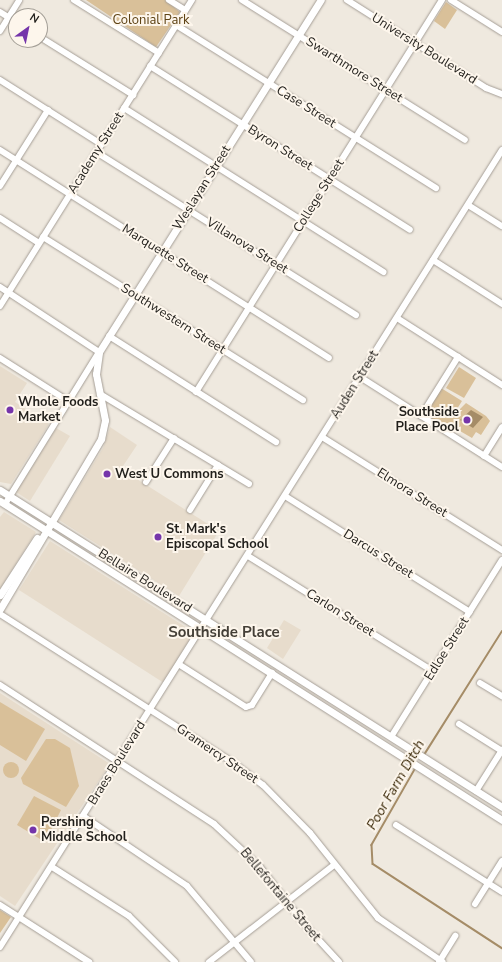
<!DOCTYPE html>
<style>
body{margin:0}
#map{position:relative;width:502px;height:962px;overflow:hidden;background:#efe9df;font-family:"Nunito Sans",sans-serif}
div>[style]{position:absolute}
.built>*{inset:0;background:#e7dccc}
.green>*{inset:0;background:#d9c099}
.round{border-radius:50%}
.water>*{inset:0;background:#a58c67}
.stream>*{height:1.5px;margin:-0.75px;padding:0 0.75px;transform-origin:0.75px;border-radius:0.75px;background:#a58c67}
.roads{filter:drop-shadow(0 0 1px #a59e96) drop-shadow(0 0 1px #a59e96)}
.minor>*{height:6px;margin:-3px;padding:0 3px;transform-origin:3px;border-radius:3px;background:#fff}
.major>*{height:7px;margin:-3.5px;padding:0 3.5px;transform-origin:3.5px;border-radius:3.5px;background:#fff}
.dots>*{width:11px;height:11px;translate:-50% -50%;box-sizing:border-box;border:2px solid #fdf6ec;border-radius:50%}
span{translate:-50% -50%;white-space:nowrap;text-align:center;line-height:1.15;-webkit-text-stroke:4px #fdf6ec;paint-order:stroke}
.park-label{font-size:13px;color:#5e4315}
.street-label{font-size:13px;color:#211f1b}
.poi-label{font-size:13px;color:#211f1b;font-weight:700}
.left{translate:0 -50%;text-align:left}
.right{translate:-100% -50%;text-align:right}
.water-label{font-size:14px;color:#3b2908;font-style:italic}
.quarter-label{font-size:15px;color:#443f37;font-weight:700}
.north{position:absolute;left:8px;top:8px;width:40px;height:40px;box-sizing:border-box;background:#fdf6ec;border:1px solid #a5a098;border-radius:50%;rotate:33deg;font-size:11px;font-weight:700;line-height:16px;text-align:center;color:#211f1b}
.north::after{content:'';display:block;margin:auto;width:14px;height:18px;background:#7535aa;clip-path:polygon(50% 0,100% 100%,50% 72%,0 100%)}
</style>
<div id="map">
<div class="built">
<div style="clip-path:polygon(0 366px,27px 383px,15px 402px,49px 424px,11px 484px,0 482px)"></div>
<div style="clip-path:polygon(110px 427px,137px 445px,121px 469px,219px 531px,179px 596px,59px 520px,103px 448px)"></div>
<div style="clip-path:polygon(56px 428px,70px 436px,30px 501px,16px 492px)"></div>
<div style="clip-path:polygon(4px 512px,36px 532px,0 589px,0 517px)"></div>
<div style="clip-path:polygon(50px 541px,195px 633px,164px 683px,19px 590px)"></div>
<div style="clip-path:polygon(284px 620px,301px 630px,283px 659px,267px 648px)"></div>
<div style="clip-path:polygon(0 693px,110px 764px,15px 906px,0 896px)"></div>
</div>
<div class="green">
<div style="clip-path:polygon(86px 0,165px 0,180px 12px,156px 47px)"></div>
<div style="clip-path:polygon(446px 2px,457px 10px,445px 29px,434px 21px)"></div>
<div style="clip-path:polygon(459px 367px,476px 378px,464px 398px,446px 388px)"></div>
<div style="clip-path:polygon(441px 388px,462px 401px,452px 417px,466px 403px,486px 416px,490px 421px,481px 435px,476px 432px,472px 438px,448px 424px,445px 428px,429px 419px,429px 407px)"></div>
<div style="clip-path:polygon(0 702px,45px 729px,26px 761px,0 745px)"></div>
<div style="clip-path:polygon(46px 739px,55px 739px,70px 748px,79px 786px,66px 807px,23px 784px,21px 778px)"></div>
<div class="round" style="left:3px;top:762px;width:16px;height:16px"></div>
<div style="clip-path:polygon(34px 796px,61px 810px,45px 842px,17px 825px)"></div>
<div style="clip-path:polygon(0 910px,11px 917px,0 933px)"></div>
</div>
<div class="water">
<div style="clip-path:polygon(471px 410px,483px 417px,473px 428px,460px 420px)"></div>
</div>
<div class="stream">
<div style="left:424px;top:755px;width:146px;rotate:-57.8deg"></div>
<div style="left:416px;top:768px;width:89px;rotate:119.7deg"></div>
<div style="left:372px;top:845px;width:19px;rotate:87deg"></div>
<div style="left:373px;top:864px;width:154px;rotate:33.1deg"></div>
</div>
<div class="roads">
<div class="minor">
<div style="left:74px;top:0;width:100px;rotate:31.9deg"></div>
<div style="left:169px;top:0;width:19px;rotate:32deg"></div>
<div style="left:242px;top:0;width:263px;rotate:32.1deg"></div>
<div style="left:347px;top:0;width:165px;rotate:32.3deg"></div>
<div style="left:486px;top:88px;width:17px;rotate:21deg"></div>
<div style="left:451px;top:0;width:60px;rotate:32.1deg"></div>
<div style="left:0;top:12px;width:19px;rotate:32deg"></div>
<div style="left:176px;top:25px;width:307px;rotate:32.1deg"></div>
<div style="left:0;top:31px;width:36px;rotate:-58deg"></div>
<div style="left:40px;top:37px;width:110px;rotate:31.9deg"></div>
<div style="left:150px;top:66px;width:307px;rotate:32.2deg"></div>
<div style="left:0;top:80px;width:120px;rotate:32.4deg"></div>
<div style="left:124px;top:108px;width:307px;rotate:32.3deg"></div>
<div style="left:0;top:150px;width:389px;rotate:32.3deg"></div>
<div style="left:96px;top:152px;width:307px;rotate:32.1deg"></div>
<div style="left:0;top:186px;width:90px;rotate:-57.7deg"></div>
<div style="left:468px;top:205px;width:40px;rotate:32deg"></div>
<div style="left:0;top:218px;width:46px;rotate:32.7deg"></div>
<div style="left:43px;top:237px;width:307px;rotate:32.1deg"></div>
<div style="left:433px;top:260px;width:82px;rotate:32.5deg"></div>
<div style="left:0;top:287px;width:118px;rotate:33.3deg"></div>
<div style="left:99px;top:352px;width:179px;rotate:121.7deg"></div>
<div style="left:0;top:306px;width:361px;rotate:-57.9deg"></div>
<div style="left:397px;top:318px;width:125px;rotate:32.5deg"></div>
<div style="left:109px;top:336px;width:198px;rotate:32.4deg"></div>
<div style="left:0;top:358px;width:80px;rotate:32.3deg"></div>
<div style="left:360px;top:377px;width:168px;rotate:32.4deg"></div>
<div style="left:196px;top:392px;width:463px;rotate:-57.9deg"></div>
<div style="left:100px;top:394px;width:174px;rotate:31.1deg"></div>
<div style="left:421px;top:416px;width:70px;rotate:-57.9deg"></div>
<div style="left:322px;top:437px;width:213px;rotate:32.1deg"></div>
<div style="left:484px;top:456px;width:34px;rotate:-58deg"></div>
<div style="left:146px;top:482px;width:52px;rotate:-57.5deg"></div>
<div style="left:285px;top:496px;width:218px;rotate:32.1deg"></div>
<div style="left:190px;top:510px;width:53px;rotate:-58.1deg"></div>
<div style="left:248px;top:556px;width:218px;rotate:31.9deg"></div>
<div style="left:0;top:614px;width:274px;rotate:32.5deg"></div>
<div style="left:231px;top:761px;width:40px;rotate:37deg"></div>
<div style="left:263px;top:785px;width:67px;rotate:45.6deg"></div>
<div style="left:310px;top:833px;width:109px;rotate:51.3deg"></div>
<div style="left:378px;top:918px;width:78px;rotate:34.1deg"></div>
<div style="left:180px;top:665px;width:78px;rotate:32.5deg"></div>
<div style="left:246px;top:707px;width:6px;rotate:-18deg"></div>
<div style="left:252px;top:705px;width:38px;rotate:-58deg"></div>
<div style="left:480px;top:683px;width:26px;rotate:31deg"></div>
<div style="left:0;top:685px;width:255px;rotate:33deg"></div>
<div style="left:214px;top:824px;width:63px;rotate:43.1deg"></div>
<div style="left:260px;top:867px;width:73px;rotate:52.2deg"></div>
<div style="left:305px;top:925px;width:50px;rotate:47.4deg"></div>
<div style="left:459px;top:724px;width:51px;rotate:32.1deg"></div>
<div style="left:391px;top:737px;width:209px;rotate:-57.9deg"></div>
<div style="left:476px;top:791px;width:49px;rotate:-57.6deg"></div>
<div style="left:83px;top:816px;width:125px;rotate:33.9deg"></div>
<div style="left:187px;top:886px;width:99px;rotate:49.9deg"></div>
<div style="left:396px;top:825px;width:125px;rotate:32.3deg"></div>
<div style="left:52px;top:867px;width:91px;rotate:32.5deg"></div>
<div style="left:129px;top:916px;width:65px;rotate:45deg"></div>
<div style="left:475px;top:904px;width:51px;rotate:-57.9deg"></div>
<div style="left:0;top:905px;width:106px;rotate:32.6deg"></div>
<div style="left:0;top:947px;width:942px;rotate:-57.79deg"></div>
<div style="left:209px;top:962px;width:158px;rotate:-37.8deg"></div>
<div style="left:439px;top:962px;width:31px;rotate:-58deg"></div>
</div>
<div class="major">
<div style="left:0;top:490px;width:594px;rotate:32.27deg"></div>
<div style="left:0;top:501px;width:595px;rotate:32.43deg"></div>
<div style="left:0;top:595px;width:68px;rotate:-57deg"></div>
<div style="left:0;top:609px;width:198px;rotate:-59.3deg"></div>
<div style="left:101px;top:439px;width:19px;rotate:-78deg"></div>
<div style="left:105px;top:420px;width:47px;rotate:-101.1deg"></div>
<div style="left:96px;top:374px;width:22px;rotate:-82deg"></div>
<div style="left:99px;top:352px;width:416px;rotate:-57.8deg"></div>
</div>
</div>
<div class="dots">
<div style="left:10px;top:410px;background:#7535aa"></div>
<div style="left:467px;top:420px;background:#7535aa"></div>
<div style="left:107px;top:474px;background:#7535aa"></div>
<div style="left:158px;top:537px;background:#7535aa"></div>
<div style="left:33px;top:830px;background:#7535aa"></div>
</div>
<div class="park-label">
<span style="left:151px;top:20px">Colonial Park</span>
</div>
<div class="street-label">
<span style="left:424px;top:49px;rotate:32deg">University Boulevard</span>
<span style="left:354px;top:70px;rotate:32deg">Swarthmore Street</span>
<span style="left:306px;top:107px;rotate:32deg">Case Street</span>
<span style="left:280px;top:148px;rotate:32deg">Byron Street</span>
<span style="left:96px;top:153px;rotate:-58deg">Academy Street</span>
<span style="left:202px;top:188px;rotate:-58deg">Weslayan Street</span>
<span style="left:319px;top:196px;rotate:-58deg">College Street</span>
<span style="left:247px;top:246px;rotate:32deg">Villanova Street</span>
<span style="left:165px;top:254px;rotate:32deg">Marquette Street</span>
<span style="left:173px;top:319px;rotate:32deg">Southwestern Street</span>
<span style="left:355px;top:385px;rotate:-58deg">Auden Street</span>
<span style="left:412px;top:493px;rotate:32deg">Elmora Street</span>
<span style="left:378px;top:554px;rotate:32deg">Darcus Street</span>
<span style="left:145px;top:581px;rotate:32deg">Bellaire Boulevard</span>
<span style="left:340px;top:613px;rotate:32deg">Carlon Street</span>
<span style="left:447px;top:649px;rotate:-58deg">Edloe Street</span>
<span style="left:217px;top:754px;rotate:34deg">Gramercy Street</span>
<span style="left:117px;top:763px;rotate:-58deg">Braes Boulevard</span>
<span style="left:280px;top:895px;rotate:50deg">Bellefontaine Street</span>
</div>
<div class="poi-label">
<span class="left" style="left:18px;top:410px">Whole Foods<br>Market</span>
<span class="right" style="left:459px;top:420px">Southside<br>Place Pool</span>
<span class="left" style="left:115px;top:474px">West U Commons</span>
<span class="left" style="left:166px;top:537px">St. Mark's<br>Episcopal School</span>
<span class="left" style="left:41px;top:830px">Pershing<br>Middle School</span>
</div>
<div class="water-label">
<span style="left:396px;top:785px;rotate:-60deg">Poor Farm Ditch</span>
</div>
<div class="quarter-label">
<span style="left:224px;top:633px">Southside Place</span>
</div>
<div class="north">N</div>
</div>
